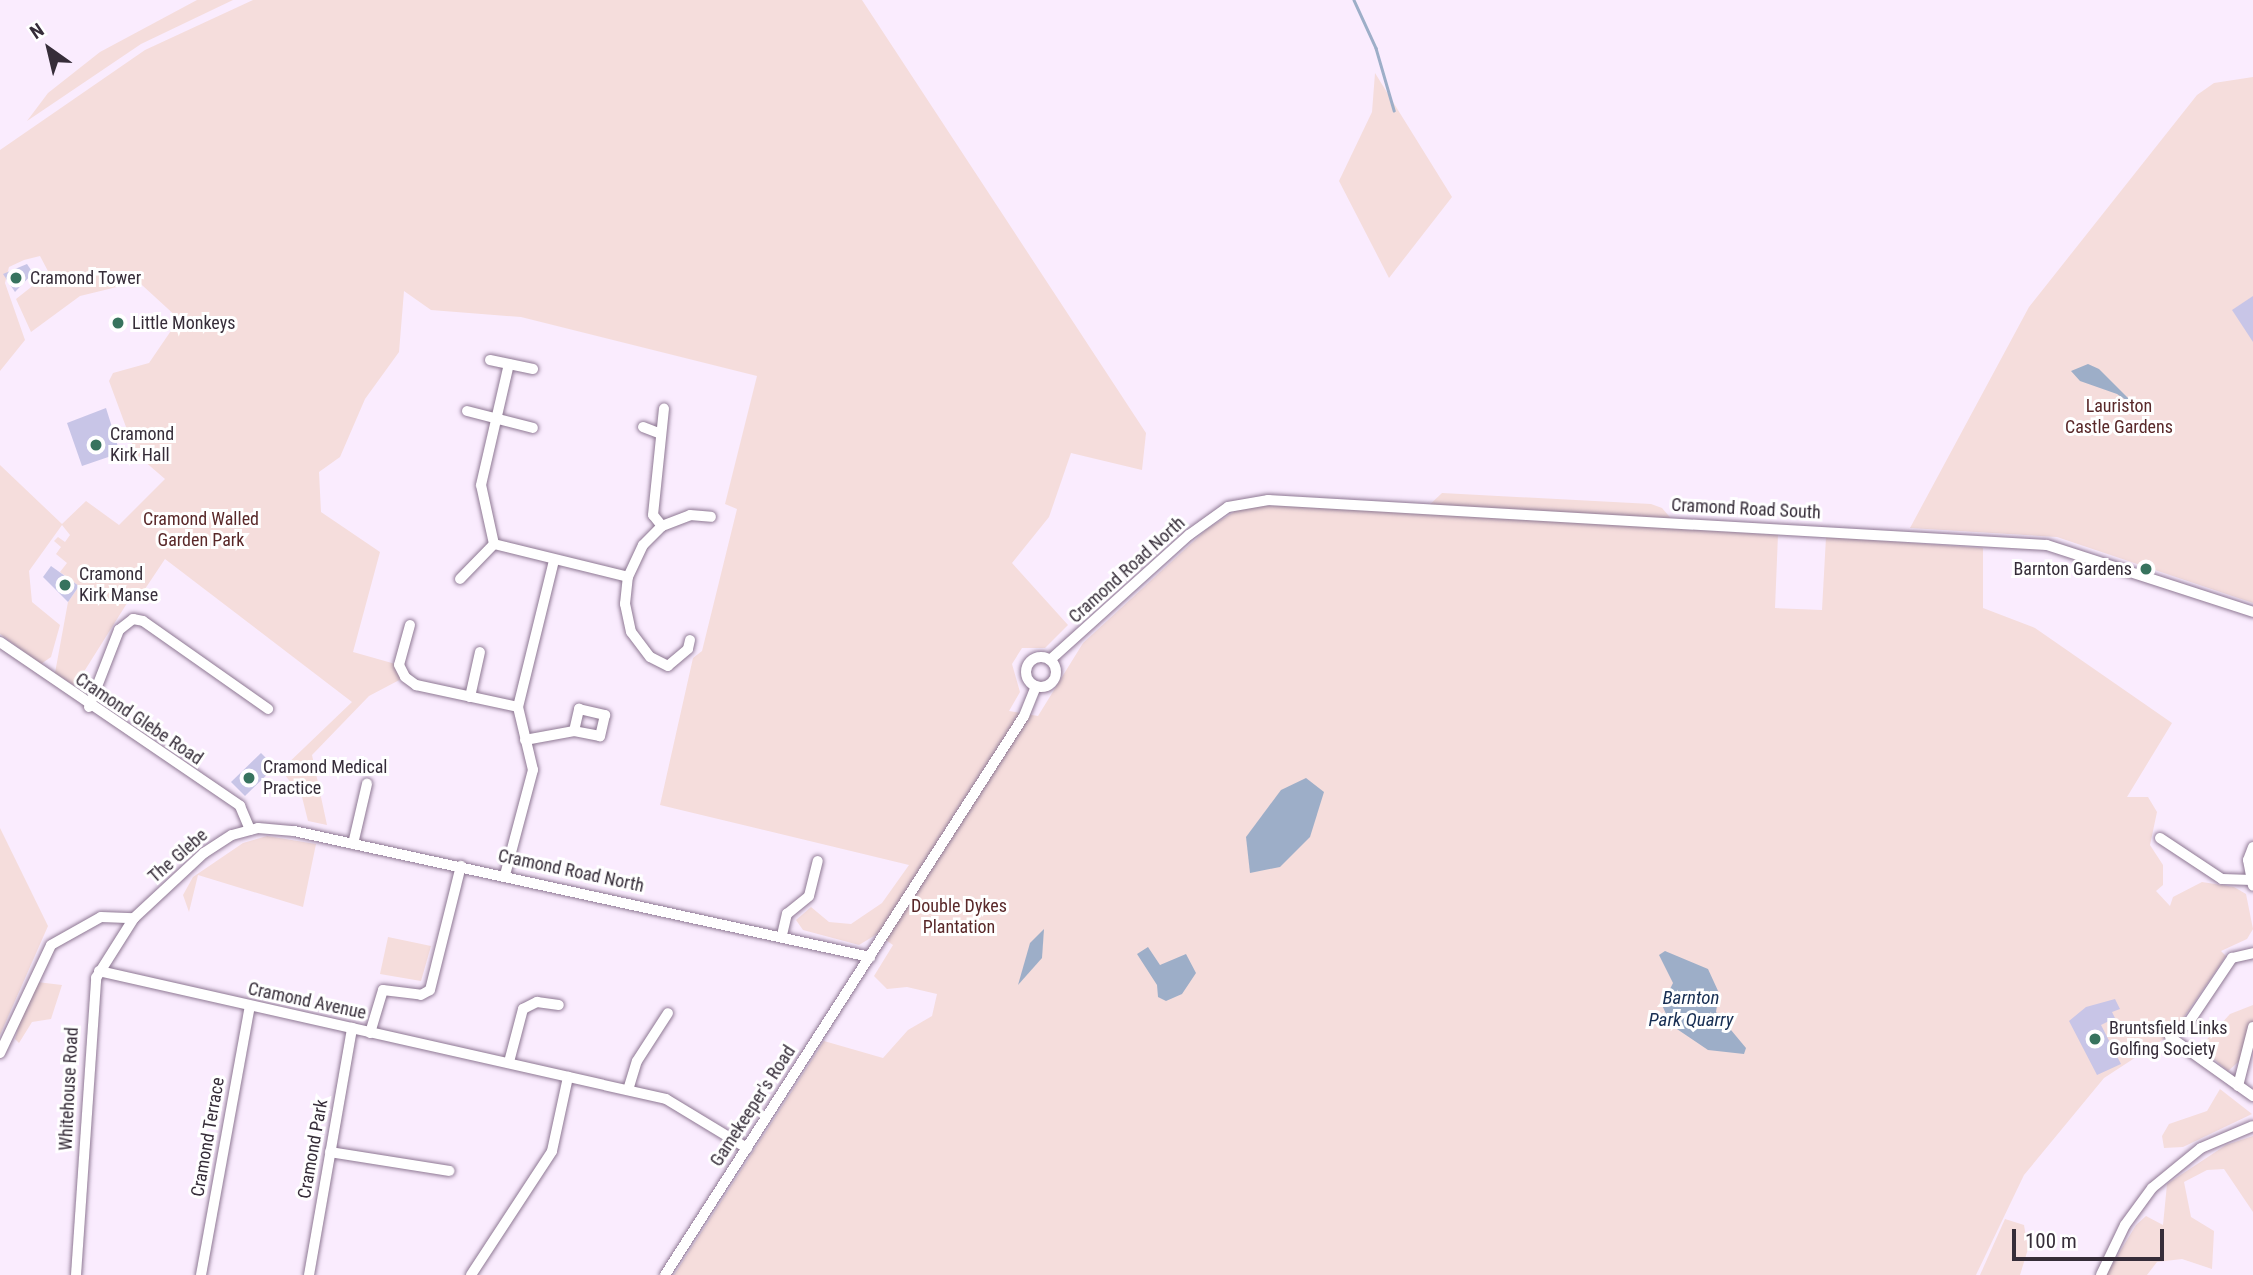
<!DOCTYPE html>
<style>
body{margin:0}
#map{position:relative;width:2253px;height:1275px;overflow:hidden;background:#faecfe;font-family:"Roboto Condensed",sans-serif}
div>[style]{position:absolute}
.green>*{inset:0;background:#f5dddc}
.water>*{inset:0;background:#9daec8}
.stream>*{height:2.5px;margin:-1.25px;padding:0 1.25px;transform-origin:1.25px;border-radius:1.25px;background:#9daec8}
.building>*{inset:0;background:#c8c5e7}
.roads{filter:drop-shadow(0 0 2px #8e7893) drop-shadow(0 0 2px #8e7893)}
.minor>*{height:10px;margin:-5px;padding:0 5px;transform-origin:5px;border-radius:5px;background:#fff}
.minor>.ring{margin:-5px;padding:0;box-sizing:content-box;background:none;border:10px solid #fff;border-radius:50%}
.dots>*{width:19px;height:19px;translate:-50% -50%;box-sizing:border-box;border:4px solid #fff;border-radius:50%}
span{translate:-50% -50%;white-space:nowrap;text-align:center;line-height:1.15;-webkit-text-stroke:6px #fff;paint-order:stroke}
.poi-label{font-size:18px;color:#362d39}
.left{translate:0 -50%;text-align:left}
.right{translate:-100% -50%;text-align:right}
.park-label{font-size:18px;color:#592829}
.street-label{font-size:18px;color:#362d39}
.water-label{font-size:19px;color:#172e53;font-style:italic}
.north{position:absolute;left:14px;top:14px;width:70px;height:70px;-webkit-text-stroke:5px #fff;paint-order:stroke;rotate:326deg;font-size:19px;font-weight:700;line-height:28px;text-align:center;color:#362d39}
.north::after{content:'';display:block;margin:auto;width:24px;height:32px;background:#362d39;clip-path:polygon(50% 0,100% 100%,50% 72%,0 100%)}
.scale{position:absolute;left:2012px;top:1229px;width:152px;height:32px;box-sizing:border-box;border:4px solid #362d39;border-top:0;padding-left:9px;font-size:21px;line-height:24px;white-space:nowrap;color:#362d39;-webkit-text-stroke:5px #fff;paint-order:stroke}
</style>
<div id="map">
<div class="green">
<div style="clip-path:polygon(197px 0,233px 0,141px 44px,27px 121px,48px 93px,100px 52px)"></div>
<div style="clip-path:polygon(253px 0,862px 0,1146px 433px,1142px 470px,1071px 453px,1049px 517px,1012px 563px,1068px 625px,1045px 648px,1022px 648px,1012px 664px,1020px 692px,1009px 711px,1038px 716px,1083px 643px,1207px 529px,1245px 505px,1424px 510px,1442px 493px,1651px 504px,1662px 508px,1680px 529px,1778px 535px,1775px 608px,1822px 610px,1826px 537px,1983px 548px,1983px 608px,2035px 628px,2172px 723px,2127px 797px,2148px 797px,2157px 812px,2150px 845px,2163px 865px,2163px 885px,2156px 891px,2170px 906px,2173px 897px,2202px 882px,2234px 887px,2246px 894px,2253px 929px,2247px 939px,2221px 951px,2226px 956px,2173px 1033px,2104px 1078px,2024px 1175px,1976px 1275px,674px 1275px,824px 1041px,883px 1058px,908px 1030px,932px 1016px,937px 994px,907px 987px,887px 989px,874px 976px,893px 945px,877px 934px,859px 945px,803px 930px,796px 920px,811px 907px,829px 922px,851px 924px,882px 903px,909px 865px,660px 805px,693px 658px,702px 651px,737px 509px,725px 504px,757px 376px,521px 317px,431px 310px,404px 291px,399px 352px,365px 399px,340px 457px,319px 472px,321px 512px,380px 552px,353px 652px,399px 665px,405px 677px,369px 696px,312px 755px,327px 825px,308px 821px,302px 797px,281px 770px,352px 702px,165px 559px,135px 604px,129px 600px,75px 686px,55px 673px,68px 602px,79px 586px,60px 572px,67px 563px,56px 554px,61px 547px,54px 541px,58px 537px,65px 542px,70px 535px,62px 525px,29px 571px,32px 602px,60px 625px,51px 657px,41px 664px,0 634px,0 465px,62px 524px,86px 501px,119px 525px,165px 479px,136px 454px,109px 381px,113px 373px,149px 363px,179px 319px,130px 274px,117px 287px,80px 296px,31px 332px,16px 299px,49px 273px,40px 256px,24px 260px,9px 267px,5px 283px,25px 340px,0 371px,0 150px,145px 50px)"></div>
<div style="clip-path:polygon(1375px 73px,1452px 197px,1389px 278px,1339px 181px,1372px 112px)"></div>
<div style="clip-path:polygon(2253px 77px,2253px 603px,2057px 537px,1910px 528px,2029px 307px,2197px 95px,2214px 83px)"></div>
<div style="clip-path:polygon(0 828px,48px 926px,0 1035px)"></div>
<div style="clip-path:polygon(267px 836px,316px 844px,303px 907px,198px 875px,189px 912px,183px 895px,193px 877px,243px 843px)"></div>
<div style="clip-path:polygon(388px 937px,431px 946px,421px 981px,380px 974px)"></div>
<div style="clip-path:polygon(37px 982px,62px 985px,51px 1019px,32px 1022px,19px 1043px,15px 1039px,27px 995px)"></div>
<div style="clip-path:polygon(2253px 1005px,2253px 1049px,2228px 1071px,2200px 1047px,2230px 1014px)"></div>
<div style="clip-path:polygon(2220px 1089px,2252px 1114px,2183px 1147px,2164px 1148px,2162px 1136px,2169px 1124px,2207px 1111px)"></div>
<div style="clip-path:polygon(2253px 1136px,2253px 1212px,2224px 1169px,2207px 1170px,2184px 1182px,2191px 1217px,2214px 1231px,2212px 1269px,2182px 1259px,2157px 1262px,2147px 1275px,2106px 1275px,2136px 1225px,2146px 1216px,2163px 1225px,2167px 1184px,2226px 1145px)"></div>
<div style="clip-path:polygon(2005px 1219px,2024px 1225px,2028px 1249px,2020px 1275px,1980px 1275px)"></div>
</div>
<div class="water">
<div style="clip-path:polygon(2088px 364px,2099px 369px,2138px 408px,2117px 394px,2080px 381px,2071px 371px)"></div>
<div style="clip-path:polygon(1306px 778px,1324px 792px,1310px 837px,1280px 867px,1250px 873px,1246px 837px,1281px 790px)"></div>
<div style="clip-path:polygon(1044px 929px,1042px 958px,1018px 985px,1030px 943px)"></div>
<div style="clip-path:polygon(1148px 947px,1160px 965px,1186px 954px,1196px 973px,1182px 994px,1166px 1001px,1158px 997px,1157px 985px,1137px 954px)"></div>
<div style="clip-path:polygon(1665px 951px,1708px 969px,1719px 993px,1716px 1012px,1746px 1048px,1744px 1054px,1708px 1050px,1671px 1025px,1662px 1005px,1673px 983px,1659px 955px)"></div>
</div>
<div class="stream">
<div style="left:1354px;top:0;width:53px;rotate:65.4deg"></div>
<div style="left:1376px;top:48px;width:65px;rotate:73.8deg"></div>
</div>
<div class="building">
<div style="clip-path:polygon(27px 264px,33px 273px,15px 292px,3px 274px)"></div>
<div style="clip-path:polygon(2253px 296px,2253px 342px,2232px 310px)"></div>
<div style="clip-path:polygon(106px 408px,120px 453px,82px 466px,67px 423px)"></div>
<div style="clip-path:polygon(51px 566px,79px 586px,68px 602px,43px 577px)"></div>
<div style="clip-path:polygon(261px 753px,275px 767px,245px 796px,231px 782px)"></div>
<div style="clip-path:polygon(2115px 999px,2120px 1009px,2112px 1012px,2115px 1018px,2101px 1025px,2121px 1064px,2097px 1075px,2069px 1021px,2086px 1007px)"></div>
</div>
<div class="roads">
<div class="minor">
<div style="left:490px;top:360px;width:44px;rotate:11.8deg"></div>
<div style="left:467px;top:411px;width:68px;rotate:14.4deg"></div>
<div style="left:643px;top:427px;width:19px;rotate:21deg"></div>
<div style="left:662px;top:526px;width:14px;rotate:-129deg"></div>
<div style="left:653px;top:515px;width:107px;rotate:-84.1deg"></div>
<div style="left:494px;top:544px;width:138px;rotate:13.8deg"></div>
<div style="left:460px;top:579px;width:49px;rotate:-45.8deg"></div>
<div style="left:494px;top:544px;width:60px;rotate:-102.4deg"></div>
<div style="left:481px;top:485px;width:124px;rotate:-77deg"></div>
<div style="left:410px;top:625px;width:41px;rotate:105.4deg"></div>
<div style="left:399px;top:665px;width:13px;rotate:63deg"></div>
<div style="left:405px;top:677px;width:14px;rotate:36deg"></div>
<div style="left:416px;top:685px;width:104px;rotate:12.2deg"></div>
<div style="left:690px;top:640px;width:9px;rotate:103deg"></div>
<div style="left:688px;top:649px;width:26px;rotate:140deg"></div>
<div style="left:668px;top:666px;width:20px;rotate:-153deg"></div>
<div style="left:650px;top:657px;width:31px;rotate:-127deg"></div>
<div style="left:631px;top:632px;width:29px;rotate:-102deg"></div>
<div style="left:625px;top:604px;width:27px;rotate:-84deg"></div>
<div style="left:628px;top:577px;width:35px;rotate:-65deg"></div>
<div style="left:643px;top:545px;width:27px;rotate:-45deg"></div>
<div style="left:662px;top:526px;width:30px;rotate:-21deg"></div>
<div style="left:690px;top:515px;width:21px;rotate:5deg"></div>
<div style="left:0;top:642px;width:291px;rotate:34.3deg"></div>
<div style="left:240px;top:806px;width:26px;rotate:67deg"></div>
<div class="ring" style="left:1026px;top:657px;width:20px;height:20px"></div>
<div style="left:1050px;top:660px;width:187px;rotate:-42deg"></div>
<div style="left:1189px;top:535px;width:48px;rotate:-35.7deg"></div>
<div style="left:1228px;top:507px;width:41px;rotate:-9.9deg"></div>
<div style="left:1268px;top:500px;width:780px;rotate:3.31deg"></div>
<div style="left:2047px;top:545px;width:217px;rotate:18deg"></div>
<div style="left:470px;top:697px;width:46px;rotate:-77.5deg"></div>
<div style="left:89px;top:707px;width:83px;rotate:-68.7deg"></div>
<div style="left:119px;top:630px;width:18px;rotate:-38deg"></div>
<div style="left:133px;top:619px;width:10px;rotate:11deg"></div>
<div style="left:143px;top:621px;width:153px;rotate:35.1deg"></div>
<div style="left:579px;top:709px;width:27px;rotate:13deg"></div>
<div style="left:605px;top:715px;width:22px;rotate:103deg"></div>
<div style="left:600px;top:736px;width:26px;rotate:-169deg"></div>
<div style="left:574px;top:731px;width:23px;rotate:-77deg"></div>
<div style="left:525px;top:740px;width:50px;rotate:-10.4deg"></div>
<div style="left:2160px;top:838px;width:74px;rotate:33.5deg"></div>
<div style="left:2222px;top:879px;width:30px;rotate:2deg"></div>
<div style="left:353px;top:844px;width:62px;rotate:-76.9deg"></div>
<div style="left:2253px;top:847px;width:14px;rotate:111deg"></div>
<div style="left:2248px;top:860px;width:26px;rotate:79deg"></div>
<div style="left:505px;top:875px;width:109px;rotate:-75.1deg"></div>
<div style="left:533px;top:770px;width:65px;rotate:-103.4deg"></div>
<div style="left:518px;top:707px;width:151px;rotate:-76.2deg"></div>
<div style="left:782px;top:935px;width:22px;rotate:-77deg"></div>
<div style="left:787px;top:914px;width:28px;rotate:-39deg"></div>
<div style="left:809px;top:896px;width:36px;rotate:-76deg"></div>
<div style="left:99px;top:971px;width:581px;rotate:12.72deg"></div>
<div style="left:666px;top:1099px;width:95px;rotate:31.2deg"></div>
<div style="left:2187px;top:1025px;width:81px;rotate:-56.1deg"></div>
<div style="left:2232px;top:958px;width:22px;rotate:-13deg"></div>
<div style="left:370px;top:1033px;width:45px;rotate:-73.2deg"></div>
<div style="left:383px;top:990px;width:38px;rotate:7deg"></div>
<div style="left:421px;top:995px;width:10px;rotate:-29deg"></div>
<div style="left:430px;top:990px;width:128px;rotate:-76deg"></div>
<div style="left:2170px;top:1037px;width:102px;rotate:35.4deg"></div>
<div style="left:0;top:1053px;width:119px;rotate:-64.7deg"></div>
<div style="left:51px;top:945px;width:57px;rotate:-29.2deg"></div>
<div style="left:101px;top:917px;width:33px;rotate:2deg"></div>
<div style="left:509px;top:1062px;width:55px;rotate:-75.2deg"></div>
<div style="left:523px;top:1009px;width:16px;rotate:-27deg"></div>
<div style="left:537px;top:1002px;width:22px;rotate:8deg"></div>
<div style="left:2238px;top:1086px;width:61px;rotate:-75.7deg"></div>
<div style="left:628px;top:1090px;width:30px;rotate:-73deg"></div>
<div style="left:637px;top:1061px;width:57px;rotate:-57.1deg"></div>
<div style="left:330px;top:1152px;width:121px;rotate:9deg"></div>
<div style="left:76px;top:1275px;width:298px;rotate:-86.1deg"></div>
<div style="left:96px;top:978px;width:71px;rotate:-57.7deg"></div>
<div style="left:134px;top:918px;width:96px;rotate:-42.9deg"></div>
<div style="left:204px;top:853px;width:33px;rotate:-33deg"></div>
<div style="left:232px;top:835px;width:27px;rotate:-15deg"></div>
<div style="left:258px;top:828px;width:36px;rotate:5deg"></div>
<div style="left:294px;top:831px;width:590px;rotate:12.34deg"></div>
<div style="left:201px;top:1275px;width:273px;rotate:-79.7deg"></div>
<div style="left:309px;top:1275px;width:251px;rotate:-80.1deg"></div>
<div style="left:471px;top:1275px;width:148px;rotate:-56.8deg"></div>
<div style="left:552px;top:1151px;width:76px;rotate:-77.8deg"></div>
<div style="left:665px;top:1275px;width:664px;rotate:-57.29deg"></div>
<div style="left:1024px;top:716px;width:32px;rotate:-68deg"></div>
<div style="left:2101px;top:1275px;width:55px;rotate:-64.4deg"></div>
<div style="left:2125px;top:1225px;width:46px;rotate:-53.9deg"></div>
<div style="left:2152px;top:1188px;width:63px;rotate:-39.2deg"></div>
<div style="left:2201px;top:1148px;width:56px;rotate:-22.9deg"></div>
</div>
</div>
<div class="dots">
<div style="left:16px;top:278px;background:#37735e"></div>
<div style="left:118px;top:323px;background:#37735e"></div>
<div style="left:96px;top:445px;background:#37735e"></div>
<div style="left:2146px;top:569px;background:#37735e"></div>
<div style="left:65px;top:585px;background:#37735e"></div>
<div style="left:249px;top:778px;background:#37735e"></div>
<div style="left:2095px;top:1039px;background:#37735e"></div>
</div>
<div class="poi-label">
<span class="left" style="left:30px;top:278px">Cramond Tower</span>
<span class="left" style="left:132px;top:323px">Little Monkeys</span>
<span class="left" style="left:110px;top:445px">Cramond<br>Kirk Hall</span>
<span class="right" style="left:2132px;top:569px">Barnton Gardens</span>
<span class="left" style="left:79px;top:585px">Cramond<br>Kirk Manse</span>
<span class="left" style="left:263px;top:778px">Cramond Medical<br>Practice</span>
<span class="left" style="left:2109px;top:1039px">Bruntsfield Links<br>Golfing Society</span>
</div>
<div class="park-label">
<span style="left:2119px;top:417px">Lauriston<br>Castle Gardens</span>
<span style="left:201px;top:530px">Cramond Walled<br>Garden Park</span>
<span style="left:959px;top:917px">Double Dykes<br>Plantation</span>
</div>
<div class="street-label">
<span style="left:1746px;top:509px;rotate:3deg">Cramond Road South</span>
<span style="left:1127px;top:570px;rotate:-42deg">Cramond Road North</span>
<span style="left:139px;top:719px;rotate:34deg">Cramond Glebe Road</span>
<span style="left:178px;top:856px;rotate:-41deg">The Glebe</span>
<span style="left:571px;top:871px;rotate:12deg">Cramond Road North</span>
<span style="left:307px;top:1001px;rotate:12deg">Cramond Avenue</span>
<span style="left:69px;top:1089px;rotate:-87deg">Whitehouse Road</span>
<span style="left:753px;top:1106px;rotate:-57deg">Gamekeeper's Road</span>
<span style="left:208px;top:1137px;rotate:-80deg">Cramond Terrace</span>
<span style="left:313px;top:1149px;rotate:-80deg">Cramond Park</span>
</div>
<div class="water-label">
<span style="left:1691px;top:1009px">Barnton<br>Park Quarry</span>
</div>
<div class="north">N</div>
<div class="scale">100 m</div>
</div>
